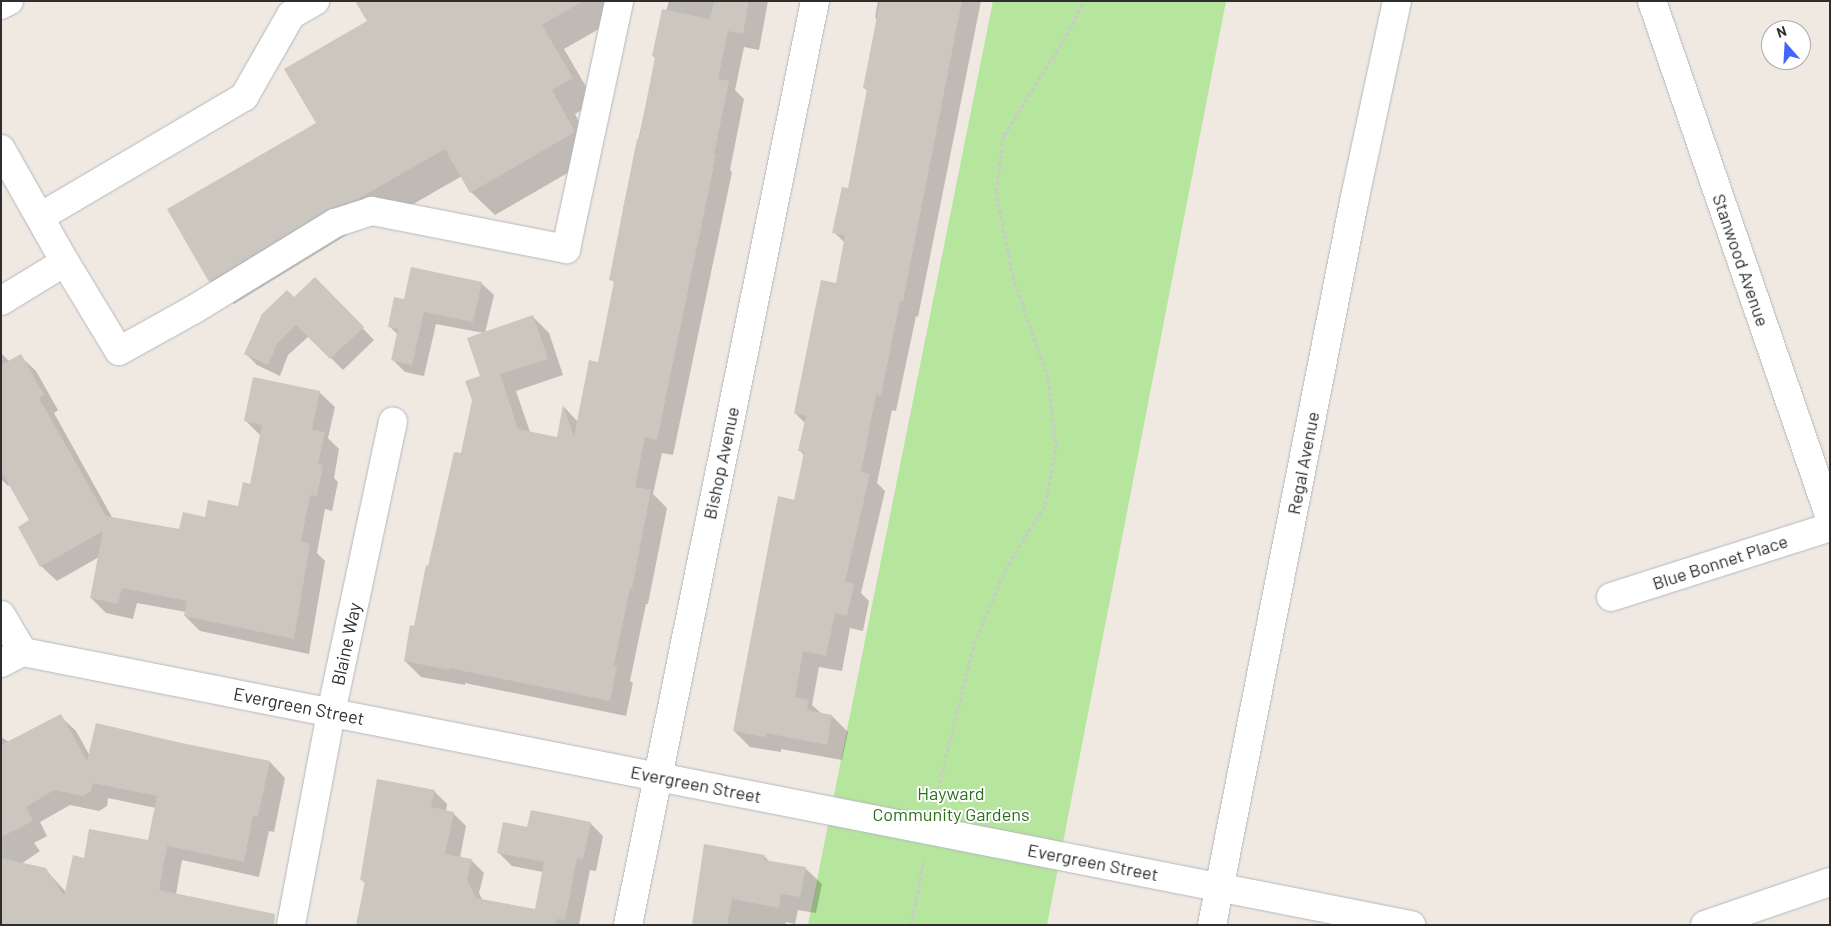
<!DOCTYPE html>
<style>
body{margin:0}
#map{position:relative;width:1831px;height:926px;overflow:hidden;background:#efe9e1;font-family:Barlow,sans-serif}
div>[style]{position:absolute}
.green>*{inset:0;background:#b6e59e}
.shadow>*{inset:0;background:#0003}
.building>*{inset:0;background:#cbc7bf}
.path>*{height:3px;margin-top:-1.5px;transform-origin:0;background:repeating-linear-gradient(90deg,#c9c9c9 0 4px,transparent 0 6.5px)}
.roads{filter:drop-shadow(0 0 1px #b4b7c1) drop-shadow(0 0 1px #b4b7c1)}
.minor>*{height:28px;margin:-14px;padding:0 14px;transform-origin:14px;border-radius:14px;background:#fff}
span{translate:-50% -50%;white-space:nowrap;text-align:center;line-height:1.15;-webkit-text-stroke:4px #fff;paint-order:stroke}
.street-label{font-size:18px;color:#2e2e2e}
.park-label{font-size:18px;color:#2c6e1b}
.frame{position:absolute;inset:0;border:2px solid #2e2e2e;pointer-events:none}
.north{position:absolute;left:1761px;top:20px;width:50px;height:50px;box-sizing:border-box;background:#fff;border:1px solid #ababab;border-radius:50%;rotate:341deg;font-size:14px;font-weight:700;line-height:20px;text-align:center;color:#2e2e2e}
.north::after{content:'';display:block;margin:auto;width:18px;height:22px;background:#4264fb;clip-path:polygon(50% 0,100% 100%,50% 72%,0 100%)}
</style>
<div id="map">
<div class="green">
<div style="clip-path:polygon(993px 1px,1226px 1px,1054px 889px,1047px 925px,808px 925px)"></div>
</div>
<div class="shadow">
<div style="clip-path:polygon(370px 1px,627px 1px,632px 10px,564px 49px,595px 102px,575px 114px,597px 156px,495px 215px,471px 192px,462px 176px,382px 222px,350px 233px,234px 304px,210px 281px,317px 124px,368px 22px)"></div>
<div style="clip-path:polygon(669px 1px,768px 1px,759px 50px,744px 47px,735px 90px,744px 99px,730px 170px,732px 172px,673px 455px,662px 453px,653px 494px,667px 508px,648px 604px,646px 604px,630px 681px,633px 683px,626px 716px,465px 683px,465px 685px,421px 677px,405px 661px,462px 455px,481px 377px,484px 333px,436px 324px,424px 376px,405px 372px,393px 360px,398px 335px,390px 327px,405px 301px,481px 283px,494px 295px,485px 333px,533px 317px,549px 333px,563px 375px,516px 391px,530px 432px,558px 438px,564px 407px,578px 422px,599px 364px,615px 283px,611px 279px,624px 204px,656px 59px,653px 56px)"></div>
<div style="clip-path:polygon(878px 1px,981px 1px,918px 317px,916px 316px,896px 411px,892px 410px,877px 483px,885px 491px,861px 593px,869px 601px,863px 631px,850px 628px,842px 671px,819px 667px,812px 705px,822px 714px,832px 716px,848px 732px,842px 760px,781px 749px,781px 752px,750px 747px,734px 731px,795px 501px,804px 455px,800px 451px,805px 423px,795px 413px,837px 284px,845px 243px,834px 232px,849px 189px,868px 91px,864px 88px,877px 20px,875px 17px)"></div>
<div style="clip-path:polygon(315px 279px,374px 340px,343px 370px,309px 336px,288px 355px,280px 376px,257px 365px,245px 353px)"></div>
<div style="clip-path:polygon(1px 353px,10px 362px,20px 356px,36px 371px,58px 410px,54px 413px,113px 519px,180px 531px,205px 518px,239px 507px,251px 485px,261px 436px,246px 421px,319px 392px,335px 407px,328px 438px,339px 449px,334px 478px,338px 482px,332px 511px,325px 509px,317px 553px,325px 561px,309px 654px,200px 631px,185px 616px,186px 612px,137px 603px,133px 619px,106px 613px,91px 598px,99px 557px,57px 581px,41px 566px,31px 521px,10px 484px,8px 486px,1px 479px)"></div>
<div style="clip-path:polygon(evenodd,60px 716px,76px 731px,90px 756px,176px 744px,270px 762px,285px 778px,274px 832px,269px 831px,259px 877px,182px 860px,176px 894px,1px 925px,1px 737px,9px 742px,60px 716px,108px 798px,156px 808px,149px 841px,85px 859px,66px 892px,45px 869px,21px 864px,40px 851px,34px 843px,47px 836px,40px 822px,70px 805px,99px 811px,107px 806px,108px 798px)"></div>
<div style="clip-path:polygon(434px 791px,447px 804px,446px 811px,453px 813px,466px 826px,460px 858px,471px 860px,484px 873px,479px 893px,483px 901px,536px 910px,543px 872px,512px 866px,499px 853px,528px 828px,590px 823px,603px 836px,596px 871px,590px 870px,579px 925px,357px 925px,366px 884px,361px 879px)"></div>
<div style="clip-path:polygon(764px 856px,770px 862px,805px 868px,822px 884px,816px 913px,798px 910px,795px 924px,786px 922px,785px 925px,693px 925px)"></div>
</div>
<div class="building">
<div style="clip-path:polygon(355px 1px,583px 1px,542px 25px,573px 78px,552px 90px,575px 132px,470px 193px,445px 149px,358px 199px,327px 210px,209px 282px,167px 209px,316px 123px,284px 69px,367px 21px)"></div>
<div style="clip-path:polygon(714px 1px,749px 1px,743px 34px,728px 31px,718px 79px,729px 81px,714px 154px,716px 155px,657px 440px,645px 437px,635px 487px,651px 490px,632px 589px,630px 588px,614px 665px,617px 666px,610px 701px,449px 668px,449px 670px,404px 661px,410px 625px,414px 626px,426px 565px,428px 566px,454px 452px,461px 453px,472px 400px,465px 381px,480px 376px,467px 338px,533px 315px,548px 359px,500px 374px,518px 429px,557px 437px,563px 405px,574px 437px,589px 360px,598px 362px,614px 281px,609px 280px,637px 139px,639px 139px,655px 57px,652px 56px,662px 9px,710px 19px)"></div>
<div style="clip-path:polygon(880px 1px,962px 1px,903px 301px,900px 301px,881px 396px,876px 395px,861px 472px,870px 474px,845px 582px,854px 584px,847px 616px,835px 613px,826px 656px,803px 651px,795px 697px,809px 700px,807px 710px,832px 715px,827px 745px,766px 733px,766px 737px,733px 731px,778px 496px,794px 500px,804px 452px,798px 451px,806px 416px,794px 413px,821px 280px,836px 283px,845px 235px,832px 233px,842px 187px,848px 188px,867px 89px,863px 88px)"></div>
<div style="clip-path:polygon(411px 267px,482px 282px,473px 322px,424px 312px,412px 365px,391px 360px,398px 329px,388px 327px,394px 297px,404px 299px)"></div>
<div style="clip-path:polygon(315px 277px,364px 327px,330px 359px,296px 325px,277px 344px,268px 365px,244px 354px,262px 314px,287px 290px,294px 297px)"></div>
<div style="clip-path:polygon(21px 354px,44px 395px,39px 398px,106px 516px,179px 529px,183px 512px,205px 517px,208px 500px,238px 506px,243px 482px,250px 484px,262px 425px,244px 421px,253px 377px,320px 391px,312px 430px,325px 432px,318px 464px,323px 465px,317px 496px,310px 495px,301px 542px,310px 544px,294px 639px,184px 616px,187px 601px,122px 588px,118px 604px,90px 598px,103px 531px,40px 567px,18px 527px,29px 520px,1px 471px,1px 365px)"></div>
<div style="clip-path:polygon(61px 714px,87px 761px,96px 723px,177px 742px,270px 761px,258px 817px,253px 816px,244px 862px,167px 846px,159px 890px,275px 914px,274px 925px,1px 925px,1px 858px,46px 868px,64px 896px,73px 855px,84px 858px,89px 829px,148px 840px,157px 796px,93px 783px,91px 791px,83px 796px,54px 790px,26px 807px,33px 821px,1px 837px,1px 745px)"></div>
<div style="clip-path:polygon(377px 779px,435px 790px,431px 807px,454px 812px,445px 854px,472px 859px,467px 880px,476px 898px,535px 909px,544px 862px,497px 853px,503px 822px,527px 827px,531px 810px,591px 822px,583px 859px,577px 858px,565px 920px,557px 919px,556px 925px,356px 925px,365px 881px,360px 880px)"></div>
<div style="clip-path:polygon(704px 844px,765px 855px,764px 860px,806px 867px,800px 897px,781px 894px,779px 908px,732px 899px,727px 925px,692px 925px)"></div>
</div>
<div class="path">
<div style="left:935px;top:802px;width:163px;rotate:-76.1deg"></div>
<div style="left:974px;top:644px;width:80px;rotate:-67.3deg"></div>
<div style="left:1005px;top:570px;width:76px;rotate:-58.4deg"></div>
<div style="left:1045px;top:505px;width:58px;rotate:-79.1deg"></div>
<div style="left:1056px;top:448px;width:70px;rotate:-96.5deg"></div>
<div style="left:1048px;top:378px;width:107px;rotate:-109.1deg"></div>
<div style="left:1013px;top:277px;width:88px;rotate:-101.2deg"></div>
<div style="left:996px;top:191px;width:57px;rotate:-81.9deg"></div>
<div style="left:1004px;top:135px;width:117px;rotate:-57.9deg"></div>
<div style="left:1066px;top:36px;width:39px;rotate:-63deg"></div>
<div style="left:911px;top:925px;width:67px;rotate:-78.9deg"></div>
</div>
<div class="roads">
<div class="minor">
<div style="left:1652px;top:1px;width:547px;rotate:71deg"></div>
<div style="left:1px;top:5px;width:9px;rotate:-27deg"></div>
<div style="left:1px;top:149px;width:130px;rotate:60.5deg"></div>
<div style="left:65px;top:262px;width:104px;rotate:58.8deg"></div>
<div style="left:119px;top:351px;width:85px;rotate:-29deg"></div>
<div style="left:193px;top:310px;width:167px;rotate:-31.5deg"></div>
<div style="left:335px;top:223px;width:39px;rotate:-18deg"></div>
<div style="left:372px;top:211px;width:198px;rotate:11.1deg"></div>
<div style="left:566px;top:249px;width:254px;rotate:-77.9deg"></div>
<div style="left:40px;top:217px;width:237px;rotate:-30.5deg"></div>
<div style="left:244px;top:97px;width:95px;rotate:-60.2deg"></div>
<div style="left:291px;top:15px;width:28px;rotate:-30deg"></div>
<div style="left:1px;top:301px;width:75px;rotate:-31.4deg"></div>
<div style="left:1611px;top:597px;width:230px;rotate:-17.7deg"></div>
<div style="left:1px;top:615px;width:43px;rotate:59.3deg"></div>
<div style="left:23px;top:652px;width:1415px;rotate:11.13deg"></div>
<div style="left:1px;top:663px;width:25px;rotate:-27deg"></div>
<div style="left:291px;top:925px;width:216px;rotate:-79.3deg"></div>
<div style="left:331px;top:713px;width:298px;rotate:-78deg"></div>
<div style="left:628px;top:925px;width:943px;rotate:-78.56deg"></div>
<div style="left:1212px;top:925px;width:742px;rotate:-78.89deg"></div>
<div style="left:1355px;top:197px;width:200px;rotate:-77.9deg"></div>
<div style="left:1705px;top:925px;width:132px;rotate:-19deg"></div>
</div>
</div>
<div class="street-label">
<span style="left:1741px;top:260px;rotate:71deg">Stanwood Avenue</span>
<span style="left:721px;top:463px;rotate:-78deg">Bishop Avenue</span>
<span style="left:1303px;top:463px;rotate:-79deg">Regal Avenue</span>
<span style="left:1720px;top:562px;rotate:-18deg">Blue Bonnet Place</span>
<span style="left:346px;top:644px;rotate:-78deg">Blaine Way</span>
<span style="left:299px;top:706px;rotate:11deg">Evergreen Street</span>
<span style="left:696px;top:784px;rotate:11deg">Evergreen Street</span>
<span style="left:1093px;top:862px;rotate:11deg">Evergreen Street</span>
</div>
<div class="park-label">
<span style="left:951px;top:804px">Hayward<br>Community Gardens</span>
</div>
<div class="frame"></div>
<div class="north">N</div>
</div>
